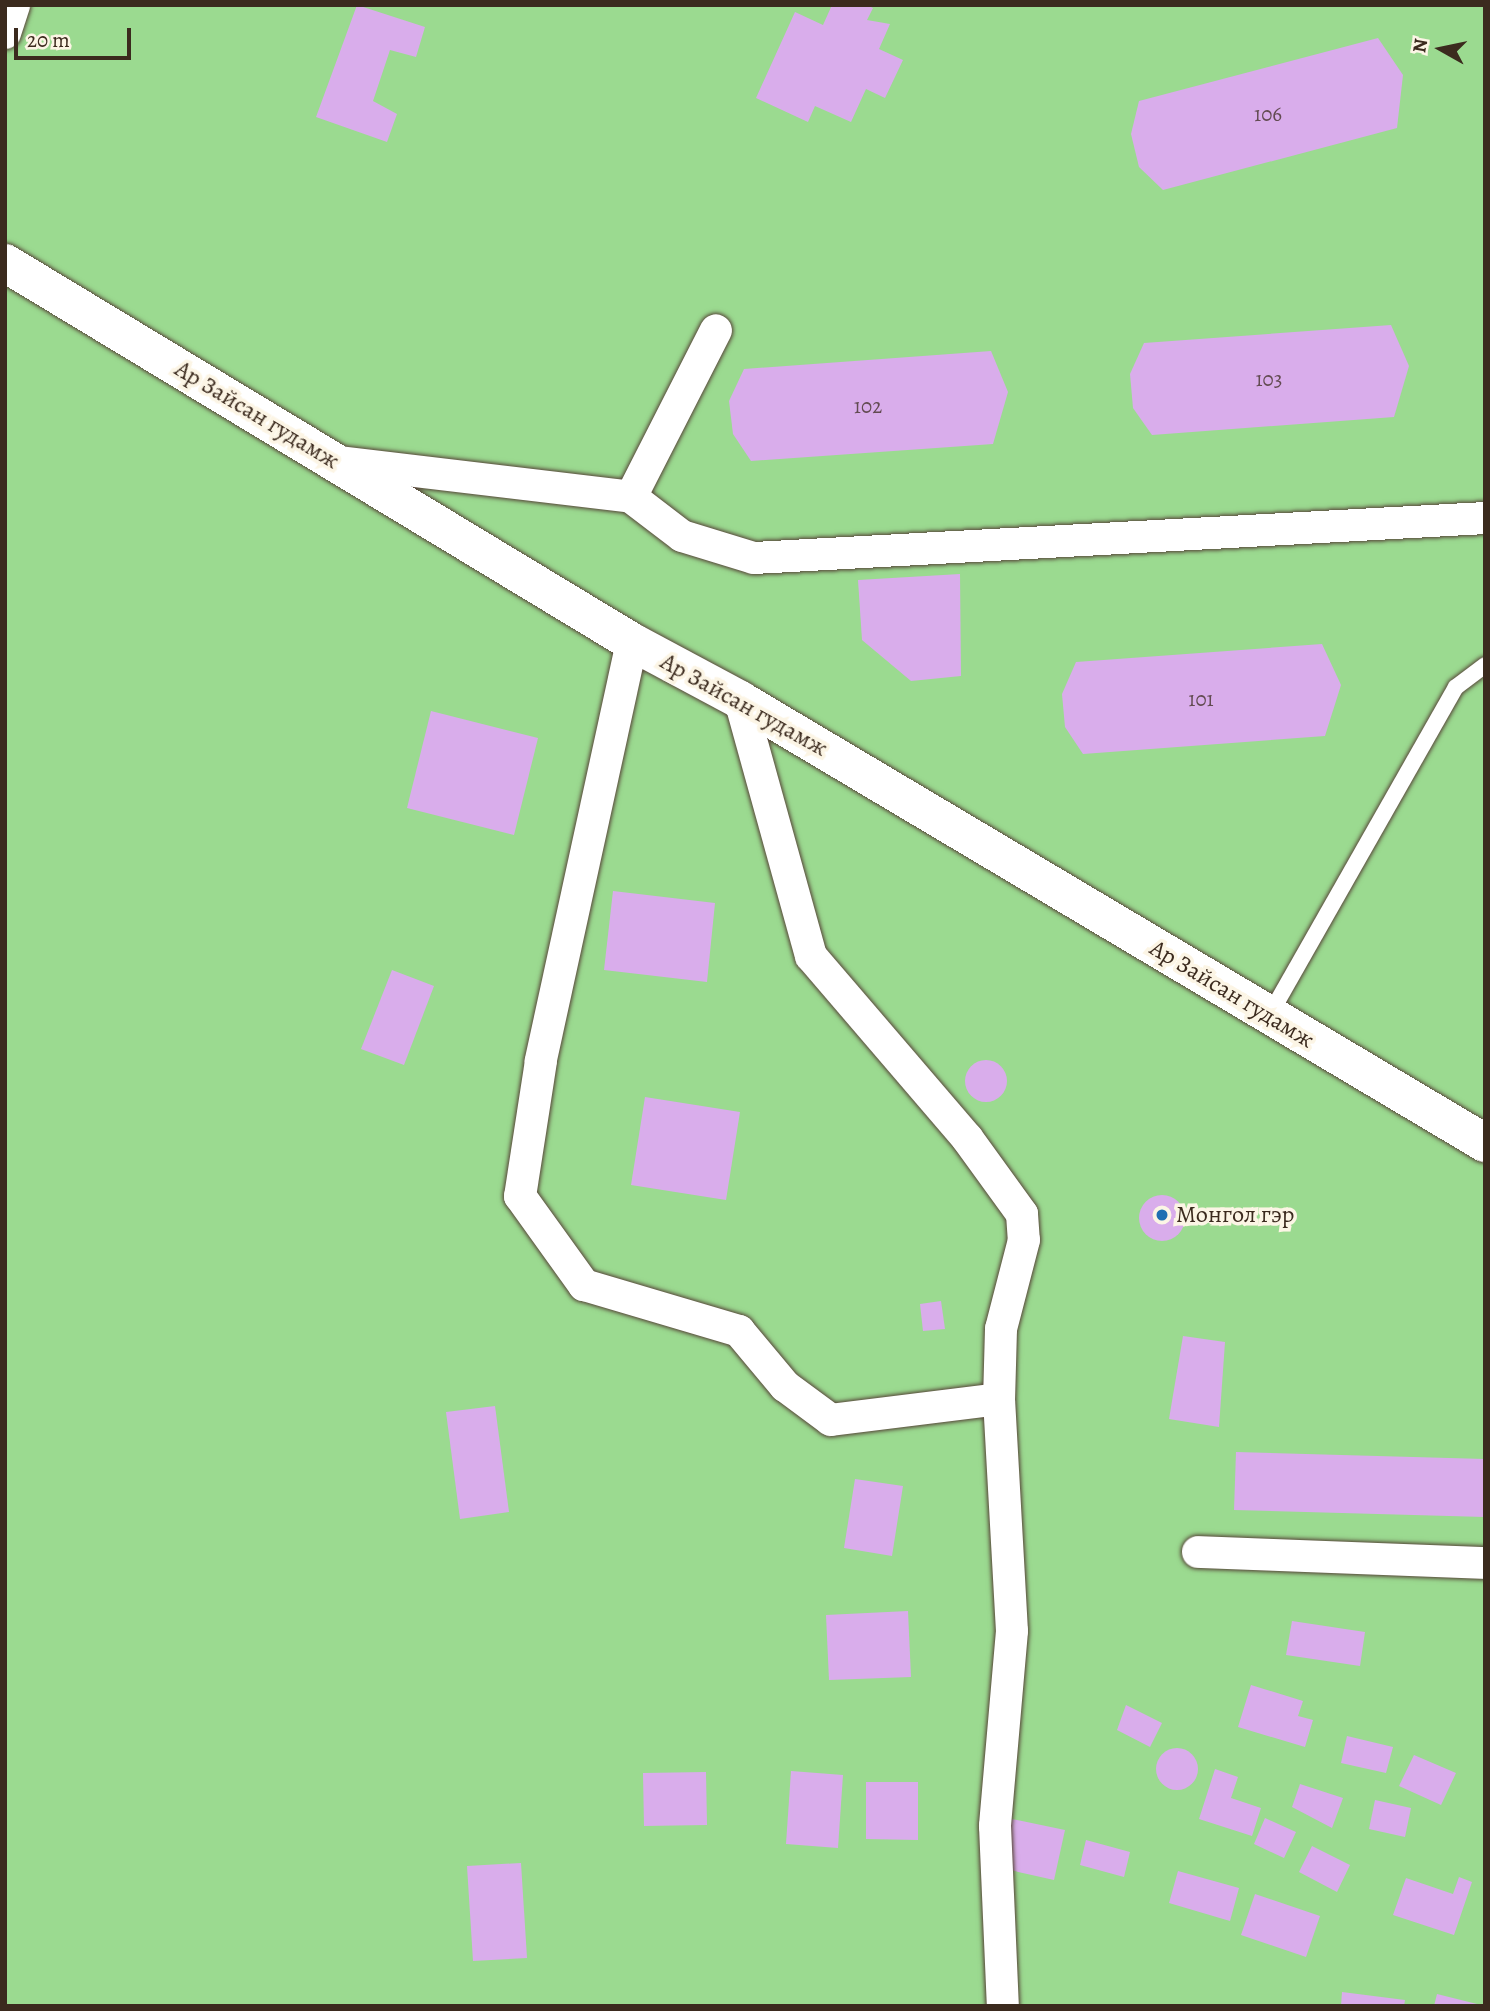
<!DOCTYPE html>
<meta charset="utf-8">
<style>
body{margin:0}
#map{position:relative;width:1490px;height:2011px;overflow:hidden;background:#f6e8cf;font-family:Alegreya,serif}
div>[style]{position:absolute}
.green>*{inset:0;background:#9bda90}
.building>*{inset:0;background:#d9adeb}
.round{border-radius:50%}
.roads{filter:drop-shadow(0 0 2px #574639) drop-shadow(0 0 2px #574639)}
.service>*{height:16px;margin:-8px;padding:0 8px;transform-origin:8px;border-radius:8px;background:#fff}
.minor>*{height:32px;margin:-16px;padding:0 16px;transform-origin:16px;border-radius:16px;background:#fff}
.tertiary>*{height:38px;margin:-19px;padding:0 19px;transform-origin:19px;border-radius:19px;background:#fff}
.dots>*{width:19px;height:19px;translate:-50% -50%;box-sizing:border-box;border:4px solid #fcf5e5;border-radius:50%}
span{translate:-50% -50%;white-space:nowrap;text-align:center;line-height:1.15;-webkit-text-stroke:7px #fcf5e5;paint-order:stroke}
.number-label{font-size:21px;color:#624b51}
.number-label span{-webkit-text-stroke-width:0}
.street-label{font-size:24px;color:#3b2a1e}
.poi-label{font-size:24px;color:#3b2a1e}
.left{translate:0 -50%;text-align:left}
.frame{position:absolute;inset:0;border:7px solid #3b2a1e;pointer-events:none}
.north{position:absolute;left:1406px;top:14px;width:70px;height:70px;-webkit-text-stroke:5px #fcf5e5;paint-order:stroke;rotate:279deg;font-size:19px;font-weight:700;line-height:28px;text-align:center;color:#3b2a1e}
.north::after{content:'';display:block;margin:auto;width:24px;height:32px;background:#3b2a1e;clip-path:polygon(50% 0,100% 100%,50% 72%,0 100%)}
.scale{position:absolute;left:14px;top:28px;width:117px;height:32px;box-sizing:border-box;border:4px solid #3b2a1e;border-top:0;padding-left:9px;font-size:21px;line-height:24px;white-space:nowrap;color:#3b2a1e;-webkit-text-stroke:5px #fcf5e5;paint-order:stroke}
</style>
<div id="map">
<div class="green">
<div style="clip-path:polygon(5px 5px,1485px 5px,1485px 2006px,5px 2006px)"></div>
</div>
<div class="building">
<div style="clip-path:polygon(357px 5px,425px 27px,416px 57px,390px 50px,373px 101px,397px 114px,387px 142px,316px 117px)"></div>
<div style="clip-path:polygon(832px 5px,867px 5px,873px 8px,867px 20px,890px 24px,879px 49px,903px 60px,885px 98px,866px 89px,851px 122px,815px 106px,808px 122px,756px 98px,795px 12px,823px 25px)"></div>
<div style="clip-path:polygon(1378px 38px,1403px 75px,1397px 128px,1163px 190px,1139px 167px,1131px 134px,1139px 101px)"></div>
<div style="clip-path:polygon(1391px 325px,1409px 366px,1394px 417px,1152px 435px,1133px 408px,1130px 374px,1144px 343px)"></div>
<div style="clip-path:polygon(991px 351px,1008px 392px,993px 444px,751px 461px,733px 434px,729px 401px,744px 369px)"></div>
<div style="clip-path:polygon(960px 574px,961px 676px,911px 681px,862px 640px,858px 580px)"></div>
<div style="clip-path:polygon(1322px 644px,1341px 685px,1325px 736px,1083px 754px,1065px 727px,1062px 694px,1076px 662px)"></div>
<div style="clip-path:polygon(431px 711px,538px 738px,514px 835px,407px 808px)"></div>
<div style="clip-path:polygon(613px 891px,715px 903px,707px 982px,604px 970px)"></div>
<div style="clip-path:polygon(392px 970px,434px 986px,404px 1065px,361px 1049px)"></div>
<div class="round" style="left:965px;top:1060px;width:42px;height:42px"></div>
<div style="clip-path:polygon(645px 1097px,740px 1112px,726px 1200px,631px 1185px)"></div>
<div class="round" style="left:1139px;top:1195px;width:46px;height:46px"></div>
<div style="clip-path:polygon(941px 1301px,945px 1329px,923px 1331px,920px 1304px)"></div>
<div style="clip-path:polygon(1183px 1336px,1225px 1342px,1219px 1427px,1169px 1419px)"></div>
<div style="clip-path:polygon(495px 1406px,509px 1512px,460px 1519px,446px 1412px)"></div>
<div style="clip-path:polygon(1236px 1452px,1485px 1459px,1485px 1517px,1234px 1510px)"></div>
<div style="clip-path:polygon(855px 1479px,903px 1486px,892px 1556px,844px 1548px)"></div>
<div style="clip-path:polygon(908px 1611px,911px 1677px,829px 1680px,826px 1615px)"></div>
<div style="clip-path:polygon(1292px 1621px,1365px 1632px,1360px 1666px,1286px 1655px)"></div>
<div style="clip-path:polygon(1251px 1685px,1303px 1701px,1298px 1716px,1313px 1720px,1305px 1747px,1238px 1727px)"></div>
<div style="clip-path:polygon(1126px 1705px,1162px 1723px,1150px 1747px,1117px 1730px)"></div>
<div style="clip-path:polygon(1347px 1736px,1393px 1747px,1386px 1773px,1341px 1763px)"></div>
<div class="round" style="left:1156px;top:1748px;width:42px;height:42px"></div>
<div style="clip-path:polygon(1414px 1755px,1456px 1773px,1441px 1805px,1399px 1786px)"></div>
<div style="clip-path:polygon(1215px 1769px,1238px 1777px,1231px 1798px,1261px 1808px,1252px 1836px,1199px 1819px)"></div>
<div style="clip-path:polygon(791px 1771px,843px 1775px,838px 1848px,786px 1844px)"></div>
<div style="clip-path:polygon(706px 1772px,707px 1825px,644px 1826px,643px 1773px)"></div>
<div style="clip-path:polygon(866px 1782px,918px 1782px,918px 1840px,866px 1839px)"></div>
<div style="clip-path:polygon(1300px 1784px,1343px 1798px,1332px 1828px,1292px 1807px)"></div>
<div style="clip-path:polygon(1375px 1800px,1411px 1808px,1405px 1837px,1369px 1829px)"></div>
<div style="clip-path:polygon(1265px 1818px,1296px 1832px,1284px 1858px,1254px 1844px)"></div>
<div style="clip-path:polygon(1012px 1819px,1065px 1830px,1054px 1880px,1001px 1868px)"></div>
<div style="clip-path:polygon(1086px 1840px,1130px 1852px,1124px 1877px,1080px 1865px)"></div>
<div style="clip-path:polygon(1312px 1846px,1350px 1865px,1337px 1892px,1299px 1872px)"></div>
<div style="clip-path:polygon(521px 1863px,527px 1958px,473px 1961px,467px 1866px)"></div>
<div style="clip-path:polygon(1178px 1871px,1239px 1888px,1230px 1921px,1169px 1903px)"></div>
<div style="clip-path:polygon(1459px 1877px,1472px 1882px,1454px 1935px,1393px 1915px,1406px 1878px,1453px 1894px)"></div>
<div style="clip-path:polygon(1255px 1894px,1320px 1916px,1306px 1957px,1241px 1935px)"></div>
<div style="clip-path:polygon(1342px 1992px,1405px 2000px,1404px 2006px,1341px 2006px)"></div>
<div style="clip-path:polygon(1437px 1994px,1481px 2005px,1481px 2006px,1434px 2006px)"></div>
</div>
<div class="roads">
<div class="service">
<div style="left:1269px;top:1016px;width:378px;rotate:-60.4deg"></div>
<div style="left:1456px;top:687px;width:36px;rotate:-37deg"></div>
</div>
<div class="minor">
<div style="left:5px;top:33px;width:29px;rotate:-72deg"></div>
<div style="left:339px;top:462px;width:294px;rotate:6.8deg"></div>
<div style="left:631px;top:497px;width:187px;rotate:-63deg"></div>
<div style="left:631px;top:497px;width:64px;rotate:37.4deg"></div>
<div style="left:682px;top:536px;width:75px;rotate:17deg"></div>
<div style="left:754px;top:558px;width:732px;rotate:-3.13deg"></div>
<div style="left:632px;top:642px;width:429px;rotate:102.3deg"></div>
<div style="left:541px;top:1061px;width:137px;rotate:98.8deg"></div>
<div style="left:520px;top:1196px;width:110px;rotate:54.3deg"></div>
<div style="left:584px;top:1285px;width:162px;rotate:16.5deg"></div>
<div style="left:739px;top:1331px;width:72px;rotate:50.1deg"></div>
<div style="left:785px;top:1386px;width:57px;rotate:36.5deg"></div>
<div style="left:831px;top:1420px;width:169px;rotate:-7.1deg"></div>
<div style="left:740px;top:700px;width:266px;rotate:74.5deg"></div>
<div style="left:811px;top:956px;width:240px;rotate:49.4deg"></div>
<div style="left:967px;top:1138px;width:94px;rotate:54.1deg"></div>
<div style="left:1022px;top:1214px;width:26px;rotate:86deg"></div>
<div style="left:1024px;top:1240px;width:92px;rotate:104.5deg"></div>
<div style="left:1001px;top:1329px;width:70px;rotate:91.6deg"></div>
<div style="left:999px;top:1399px;width:232px;rotate:86.8deg"></div>
<div style="left:1012px;top:1631px;width:196px;rotate:95deg"></div>
<div style="left:995px;top:1826px;width:180px;rotate:87.5deg"></div>
<div style="left:1198px;top:1552px;width:287px;rotate:2.2deg"></div>
</div>
<div class="tertiary">
<div style="left:5px;top:263px;width:733px;rotate:31.15deg"></div>
<div style="left:632px;top:642px;width:123px;rotate:28.2deg"></div>
<div style="left:740px;top:700px;width:867px;rotate:30.74deg"></div>
</div>
</div>
<div class="dots">
<div style="left:1162px;top:1215px;background:#1f6fb2"></div>
</div>
<div class="number-label">
<span style="left:1268px;top:114px">106</span>
<span style="left:1269px;top:379px">103</span>
<span style="left:868px;top:406px">102</span>
<span style="left:1201px;top:699px">101</span>
</div>
<div class="street-label">
<span style="left:257px;top:415px;rotate:31deg">Ар Зайсан гудамж</span>
<span style="left:744px;top:705px;rotate:29deg">Ар Зайсан гудамж</span>
<span style="left:1232px;top:994px;rotate:31deg">Ар Зайсан гудамж</span>
</div>
<div class="poi-label">
<span class="left" style="left:1176px;top:1215px">Монгол гэр</span>
</div>
<div class="frame"></div>
<div class="north">N</div>
<div class="scale">20 m</div>
</div>
